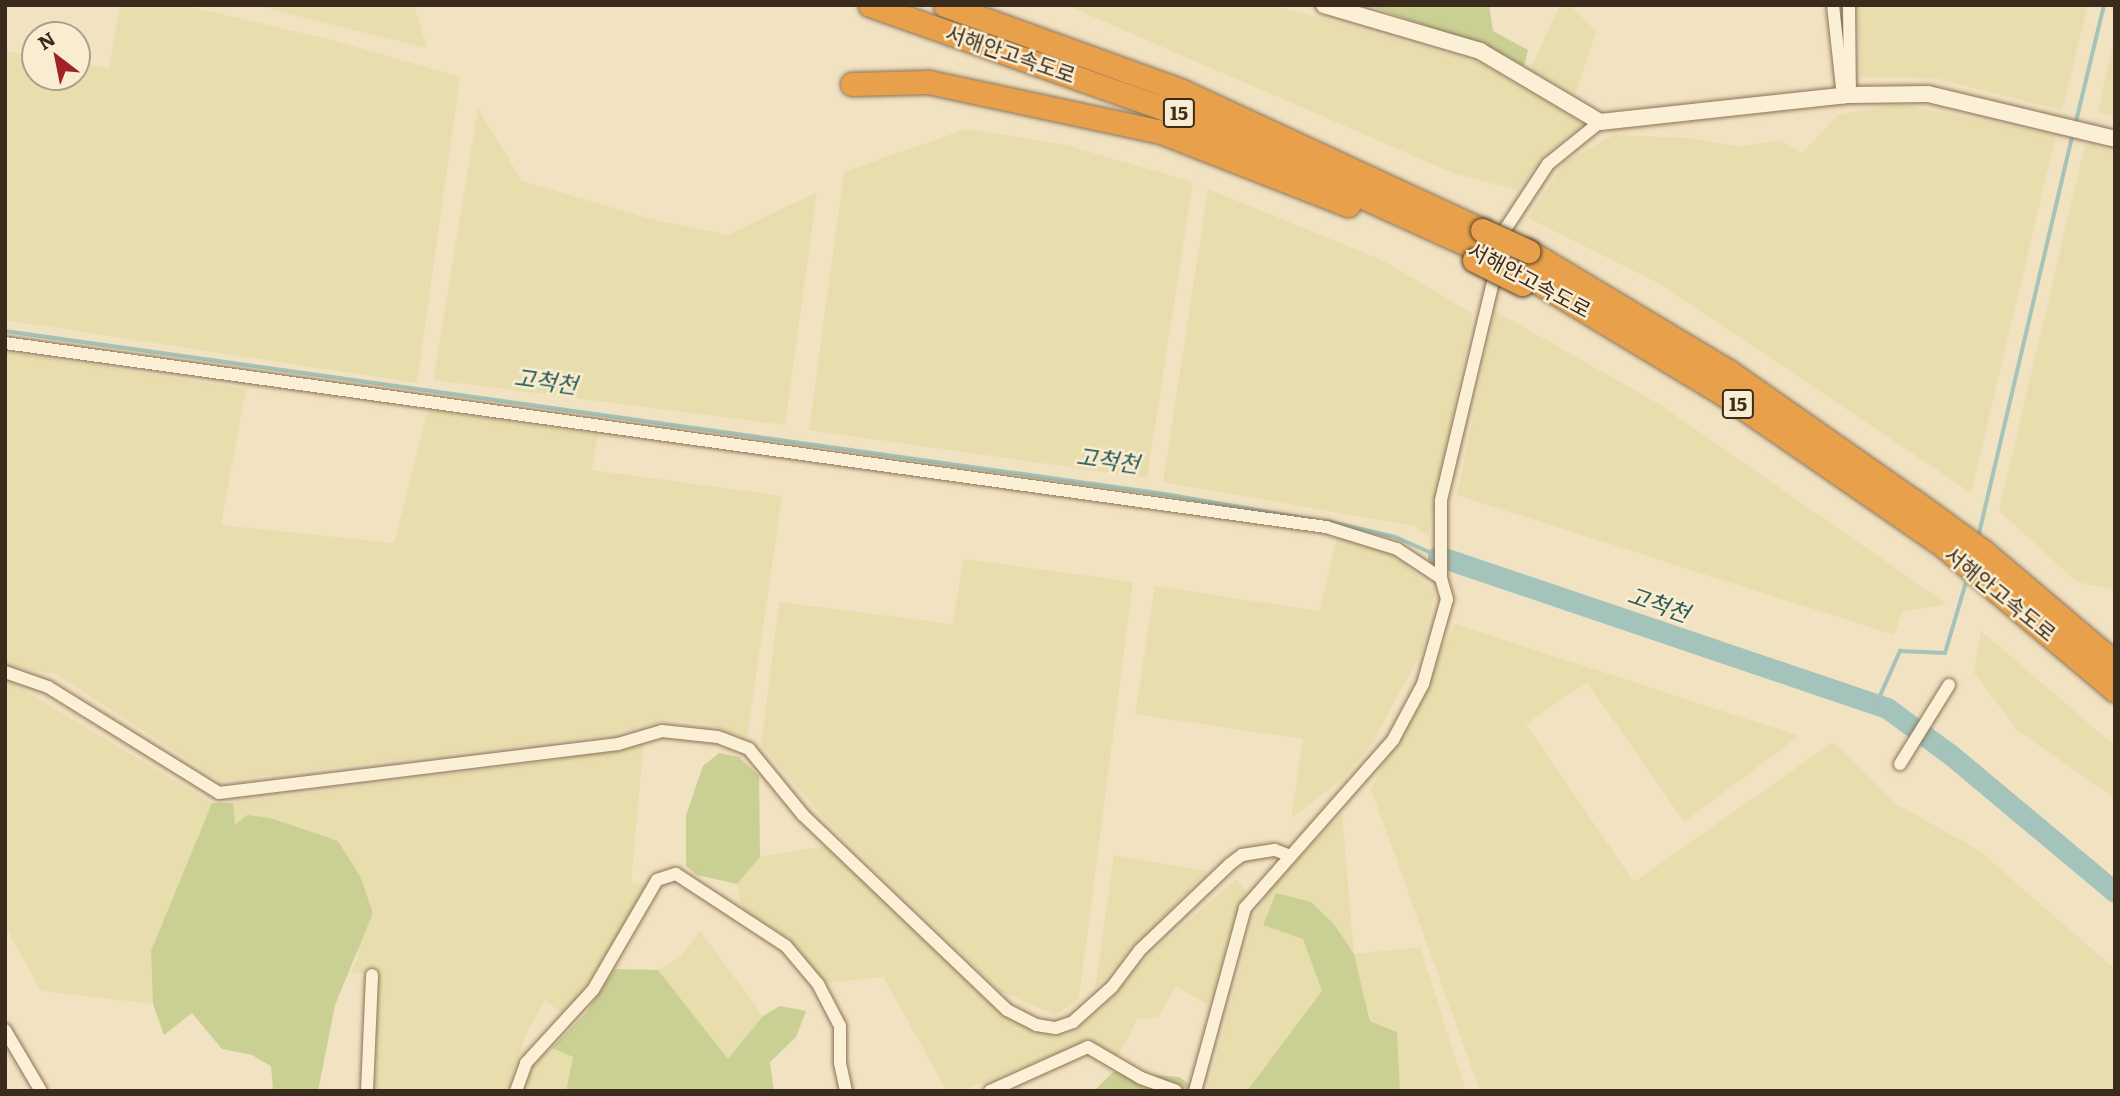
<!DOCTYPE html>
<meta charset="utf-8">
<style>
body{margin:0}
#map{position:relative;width:2120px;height:1096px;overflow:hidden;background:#f1e2c1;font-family:Literata,"Noto Sans KR",serif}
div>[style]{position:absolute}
.farmland>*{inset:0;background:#e8dead}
.green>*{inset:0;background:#cad094}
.stream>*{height:3.5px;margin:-1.75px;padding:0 1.75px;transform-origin:1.75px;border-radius:1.75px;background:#a4c3ba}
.river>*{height:21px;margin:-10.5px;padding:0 10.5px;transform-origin:10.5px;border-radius:10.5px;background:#a4c3ba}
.roads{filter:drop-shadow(0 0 2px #8c7357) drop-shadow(0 0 2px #8c7357)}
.minor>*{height:12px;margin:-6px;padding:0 6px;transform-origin:6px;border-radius:6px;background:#fbefd5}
.tertiary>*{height:16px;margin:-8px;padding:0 8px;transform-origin:8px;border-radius:8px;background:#fbefd5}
.motorway>*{height:23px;margin:-11.5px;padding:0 11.5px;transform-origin:11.5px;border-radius:11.5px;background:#e8a14a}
.bridges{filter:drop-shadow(0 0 2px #5a402b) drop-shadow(0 0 2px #5a402b)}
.motorway-bridge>*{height:23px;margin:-11.5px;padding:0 11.5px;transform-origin:11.5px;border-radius:11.5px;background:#e8a14a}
span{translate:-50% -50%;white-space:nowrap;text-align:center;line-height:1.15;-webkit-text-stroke:5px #f8ecd1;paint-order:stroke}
.shield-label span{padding:2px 5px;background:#f8ecd1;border:2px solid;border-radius:5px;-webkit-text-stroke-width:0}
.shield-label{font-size:19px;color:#3b2b1c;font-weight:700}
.street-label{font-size:21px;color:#3b2b1c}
.water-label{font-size:23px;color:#2a5c58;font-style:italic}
.frame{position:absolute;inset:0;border:7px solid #3b2b1c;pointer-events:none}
.north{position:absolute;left:21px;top:21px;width:70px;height:70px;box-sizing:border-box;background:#f8ecd1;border:2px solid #ac9f89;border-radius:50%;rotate:328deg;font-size:19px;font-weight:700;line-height:28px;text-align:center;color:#3b2b1c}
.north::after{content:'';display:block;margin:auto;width:24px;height:32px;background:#a02224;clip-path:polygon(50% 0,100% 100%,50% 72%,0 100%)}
</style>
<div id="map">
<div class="farmland">
<div style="clip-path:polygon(120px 5px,182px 5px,332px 40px,460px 77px,417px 383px,5px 320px,5px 51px,35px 56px,35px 77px,77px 77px,77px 63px,109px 68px)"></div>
<div style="clip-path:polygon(255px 5px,414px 5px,427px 48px,321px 22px)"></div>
<div style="clip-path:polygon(1066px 5px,1273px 5px,1480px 63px,1586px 125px,1548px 151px,1517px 190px,1453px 173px)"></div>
<div style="clip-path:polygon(1560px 5px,1570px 5px,1596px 31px,1576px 94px,1530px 70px)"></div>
<div style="clip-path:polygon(1858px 5px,2088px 5px,2062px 110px,1934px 78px,1861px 77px)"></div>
<div style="clip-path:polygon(2115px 34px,2115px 117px,2098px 112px)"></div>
<div style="clip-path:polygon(1900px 104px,2056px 135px,1971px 493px,1660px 284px,1528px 218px,1565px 162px,1614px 135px,1689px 138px,1739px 147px,1780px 140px,1802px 153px,1838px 115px)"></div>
<div style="clip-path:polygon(478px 108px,522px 181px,651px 219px,728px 235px,817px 192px,785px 425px,433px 380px)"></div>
<div style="clip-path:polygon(966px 129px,1066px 145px,1193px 182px,1147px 478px,809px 430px,844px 172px)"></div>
<div style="clip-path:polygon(2085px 144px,2115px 152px,2115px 590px,2077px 582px,1999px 511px)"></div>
<div style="clip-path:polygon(1208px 189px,1384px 261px,1473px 314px,1428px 536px,1414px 526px,1163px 482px)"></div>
<div style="clip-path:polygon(1495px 311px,1659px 404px,1947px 604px,1902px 612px,1894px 635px,1457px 495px)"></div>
<div style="clip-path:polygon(5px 352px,246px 389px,221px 525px,394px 543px,428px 410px,598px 435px,592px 470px,782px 496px,747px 738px,709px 724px,670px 719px,607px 735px,221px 781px,56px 674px,5px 666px)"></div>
<div style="clip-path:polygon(1337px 537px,1396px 556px,1435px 591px,1422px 651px,1370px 747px,1344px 778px,1291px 818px,1303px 739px,1135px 714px,1155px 586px,1319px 611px)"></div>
<div style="clip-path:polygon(964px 559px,1133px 582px,1079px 998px,1056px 1015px,1000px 991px,830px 825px,761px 745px,779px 602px,952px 624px)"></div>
<div style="clip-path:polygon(1455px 624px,1799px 736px,1684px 822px,1587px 682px,1526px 724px,1634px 882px,1833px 742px,1896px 804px,1977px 849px,2115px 969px,2115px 1091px,1480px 1091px,1371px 789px)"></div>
<div style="clip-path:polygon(1981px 631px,2115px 746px,2115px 798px,2018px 731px,1974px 673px)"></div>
<div style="clip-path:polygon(5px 679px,212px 803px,151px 951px,153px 1004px,41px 991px,5px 926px)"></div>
<div style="clip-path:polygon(644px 741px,631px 882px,647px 886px,610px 953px,564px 1015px,545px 1000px,526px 1035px,506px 1091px,375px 1091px,377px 1062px,368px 974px,351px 972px,358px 955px,360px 876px,338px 841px,271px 818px,234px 826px,233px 803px,557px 760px)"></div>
<div style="clip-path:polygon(1342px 814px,1354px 954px,1420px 947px,1466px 1091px,1400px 1091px,1397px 1032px,1371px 1021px,1354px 954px,1334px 924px,1303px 939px,1322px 991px,1304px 1017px,1247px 1091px,1207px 1091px,1254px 917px,1271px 887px)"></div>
<div style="clip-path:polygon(825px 846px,999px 1012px,1066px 1036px,1100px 1011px,1151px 953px,1236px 879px,1246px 891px,1208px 1005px,1176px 986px,1158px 1018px,1138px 1019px,1117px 1057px,1085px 1042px,962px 1091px,947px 1091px,883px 977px,825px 983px,788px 937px,746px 912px,740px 902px,737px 884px,760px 857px)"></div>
<div style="clip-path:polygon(1114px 855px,1207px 871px,1095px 988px)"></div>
<div style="clip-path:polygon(700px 931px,763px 1016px,728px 1059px,658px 970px,681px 957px)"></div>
<div style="clip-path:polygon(552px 1048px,573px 1057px,566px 1091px,523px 1091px,530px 1067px)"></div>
</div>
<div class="green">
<div style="clip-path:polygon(1489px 5px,1493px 31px,1528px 50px,1524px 66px,1493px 49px,1373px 7px)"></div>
<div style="clip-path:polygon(719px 753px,739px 757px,759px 776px,760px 857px,737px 884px,697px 875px,686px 866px,686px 815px,703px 766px)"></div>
<div style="clip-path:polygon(212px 803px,233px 803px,235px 825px,247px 815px,271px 818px,338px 841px,360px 876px,373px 913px,335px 1005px,318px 1091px,273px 1091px,271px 1066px,252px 1055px,222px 1049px,192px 1013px,164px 1035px,153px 1004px,151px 951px)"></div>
<div style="clip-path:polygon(1276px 893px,1311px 902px,1334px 924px,1354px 954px,1370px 1021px,1397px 1032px,1400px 1091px,1247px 1091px,1322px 991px,1303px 939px,1263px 925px)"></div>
<div style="clip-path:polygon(615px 969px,658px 970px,728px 1059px,763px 1016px,780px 1006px,806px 1011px,796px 1037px,770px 1062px,774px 1091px,566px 1091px,573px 1057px,552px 1048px,586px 1013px)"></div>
<div style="clip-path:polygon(1113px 1072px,1179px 1077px,1199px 1091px,1094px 1091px)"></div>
</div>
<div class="stream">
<div style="left:2075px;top:126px;width:124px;rotate:-76.5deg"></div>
<div style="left:5px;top:331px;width:1171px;rotate:8deg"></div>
<div style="left:1165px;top:494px;width:153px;rotate:9.8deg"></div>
<div style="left:1327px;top:521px;width:71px;rotate:13.1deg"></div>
<div style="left:1396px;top:537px;width:44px;rotate:24.2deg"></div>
<div style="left:1978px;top:538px;width:416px;rotate:-76.8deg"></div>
<div style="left:1876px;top:705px;width:59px;rotate:-66deg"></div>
<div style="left:1900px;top:651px;width:45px;rotate:2.5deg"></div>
<div style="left:1945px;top:653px;width:80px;rotate:-73.4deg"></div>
</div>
<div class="river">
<div style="left:1438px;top:556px;width:474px;rotate:18.7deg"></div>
<div style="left:1887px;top:708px;width:79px;rotate:36.3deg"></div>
<div style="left:1951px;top:755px;width:214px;rotate:39.9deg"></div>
</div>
<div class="roads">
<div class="minor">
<div style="left:1833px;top:5px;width:93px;rotate:83.8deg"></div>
<div style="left:1849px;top:5px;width:90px;rotate:89.4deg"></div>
<div style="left:5px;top:343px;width:1334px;rotate:7.93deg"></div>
<div style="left:1326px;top:527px;width:74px;rotate:17.2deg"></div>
<div style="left:1397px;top:549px;width:53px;rotate:33.4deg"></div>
<div style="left:5px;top:672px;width:46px;rotate:19.2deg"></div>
<div style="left:48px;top:687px;width:201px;rotate:31.8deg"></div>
<div style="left:219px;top:793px;width:402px;rotate:-7deg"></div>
<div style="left:618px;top:744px;width:46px;rotate:-16.5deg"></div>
<div style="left:662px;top:731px;width:56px;rotate:6.1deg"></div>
<div style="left:718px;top:737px;width:33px;rotate:21deg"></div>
<div style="left:749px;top:749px;width:85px;rotate:50.7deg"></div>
<div style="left:803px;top:815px;width:282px;rotate:43.7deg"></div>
<div style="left:1007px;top:1010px;width:33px;rotate:27deg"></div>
<div style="left:1036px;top:1025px;width:20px;rotate:9deg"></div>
<div style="left:1056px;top:1028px;width:18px;rotate:-19deg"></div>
<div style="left:1073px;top:1022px;width:52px;rotate:-41.9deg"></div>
<div style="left:1112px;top:987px;width:46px;rotate:-52.9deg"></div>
<div style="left:1140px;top:950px;width:124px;rotate:-43.7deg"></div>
<div style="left:1230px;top:864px;width:15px;rotate:-37deg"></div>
<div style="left:1242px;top:855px;width:33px;rotate:-9deg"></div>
<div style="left:1275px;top:850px;width:14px;rotate:21deg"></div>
<div style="left:1900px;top:764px;width:93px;rotate:-58.2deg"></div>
<div style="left:5px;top:1030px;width:71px;rotate:59.5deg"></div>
<div style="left:367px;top:1091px;width:116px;rotate:-87.5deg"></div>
<div style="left:516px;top:1091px;width:30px;rotate:-70deg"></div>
<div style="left:526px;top:1063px;width:99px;rotate:-47.5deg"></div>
<div style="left:593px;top:990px;width:127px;rotate:-59.8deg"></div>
<div style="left:657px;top:880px;width:20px;rotate:-18deg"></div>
<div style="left:676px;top:874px;width:131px;rotate:33.2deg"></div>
<div style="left:786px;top:946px;width:50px;rotate:49.9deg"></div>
<div style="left:818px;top:984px;width:47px;rotate:62.4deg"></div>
<div style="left:840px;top:1026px;width:37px;rotate:90deg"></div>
<div style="left:840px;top:1063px;width:29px;rotate:78deg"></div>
<div style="left:990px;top:1091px;width:107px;rotate:-24.2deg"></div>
<div style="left:1088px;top:1047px;width:61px;rotate:30.3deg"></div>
<div style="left:1141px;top:1078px;width:37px;rotate:20deg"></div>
<div style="left:1195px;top:1091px;width:190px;rotate:-74.7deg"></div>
<div style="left:1245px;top:908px;width:224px;rotate:-48.6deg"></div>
<div style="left:1393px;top:740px;width:64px;rotate:-61.8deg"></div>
<div style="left:1423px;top:684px;width:88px;rotate:-74.2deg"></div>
<div style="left:1447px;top:599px;width:22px;rotate:-106deg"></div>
<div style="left:1441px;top:578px;width:78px;rotate:-90deg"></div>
<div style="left:1441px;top:500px;width:280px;rotate:-76.6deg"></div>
<div style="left:1506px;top:228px;width:77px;rotate:-56.7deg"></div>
<div style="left:1548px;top:164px;width:67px;rotate:-38.9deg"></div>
</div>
<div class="tertiary">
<div style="left:1324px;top:5px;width:163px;rotate:16.4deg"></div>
<div style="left:1480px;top:51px;width:139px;rotate:30.6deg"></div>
<div style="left:1600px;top:122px;width:251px;rotate:-6.2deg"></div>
<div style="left:1850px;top:95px;width:78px;rotate:-0.7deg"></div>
<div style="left:1928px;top:94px;width:192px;rotate:13.5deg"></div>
</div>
<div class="motorway">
<div style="left:870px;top:5px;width:331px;rotate:19.4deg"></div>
<div style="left:1182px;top:115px;width:324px;rotate:24.4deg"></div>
<div style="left:945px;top:5px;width:252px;rotate:19.9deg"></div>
<div style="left:1182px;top:91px;width:331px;rotate:24.9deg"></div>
<div style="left:852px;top:84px;width:76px;rotate:-1.5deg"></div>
<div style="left:928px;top:82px;width:238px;rotate:12.1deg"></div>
<div style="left:1161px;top:132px;width:201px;rotate:21.3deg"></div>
<div style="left:1528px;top:251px;width:233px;rotate:31deg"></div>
<div style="left:1728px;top:371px;width:227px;rotate:35deg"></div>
<div style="left:1914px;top:501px;width:87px;rotate:36.1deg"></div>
<div style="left:1984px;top:552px;width:172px;rotate:40.3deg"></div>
<div style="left:1523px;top:273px;width:236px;rotate:31.1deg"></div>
<div style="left:1725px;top:395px;width:267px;rotate:34.6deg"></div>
<div style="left:1945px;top:547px;width:222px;rotate:40.1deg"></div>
</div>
</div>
<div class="bridges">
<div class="motorway-bridge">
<div style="left:1482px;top:230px;width:51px;rotate:24.5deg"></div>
<div style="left:1474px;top:260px;width:54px;rotate:26.6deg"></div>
</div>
</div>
<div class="shield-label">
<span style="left:1179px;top:113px">15</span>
<span style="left:1738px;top:404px">15</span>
</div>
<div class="street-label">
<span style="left:1011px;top:53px;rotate:19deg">서해안고속도로</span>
<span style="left:1530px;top:279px;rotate:28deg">서해안고속도로</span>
<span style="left:2001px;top:593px;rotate:39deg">서해안고속도로</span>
</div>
<div class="water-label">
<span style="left:546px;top:380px;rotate:8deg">고척천</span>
<span style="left:1108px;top:459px;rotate:8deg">고척천</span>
<span style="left:1659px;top:603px;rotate:19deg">고척천</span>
</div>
<div class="frame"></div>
<div class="north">N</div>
</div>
